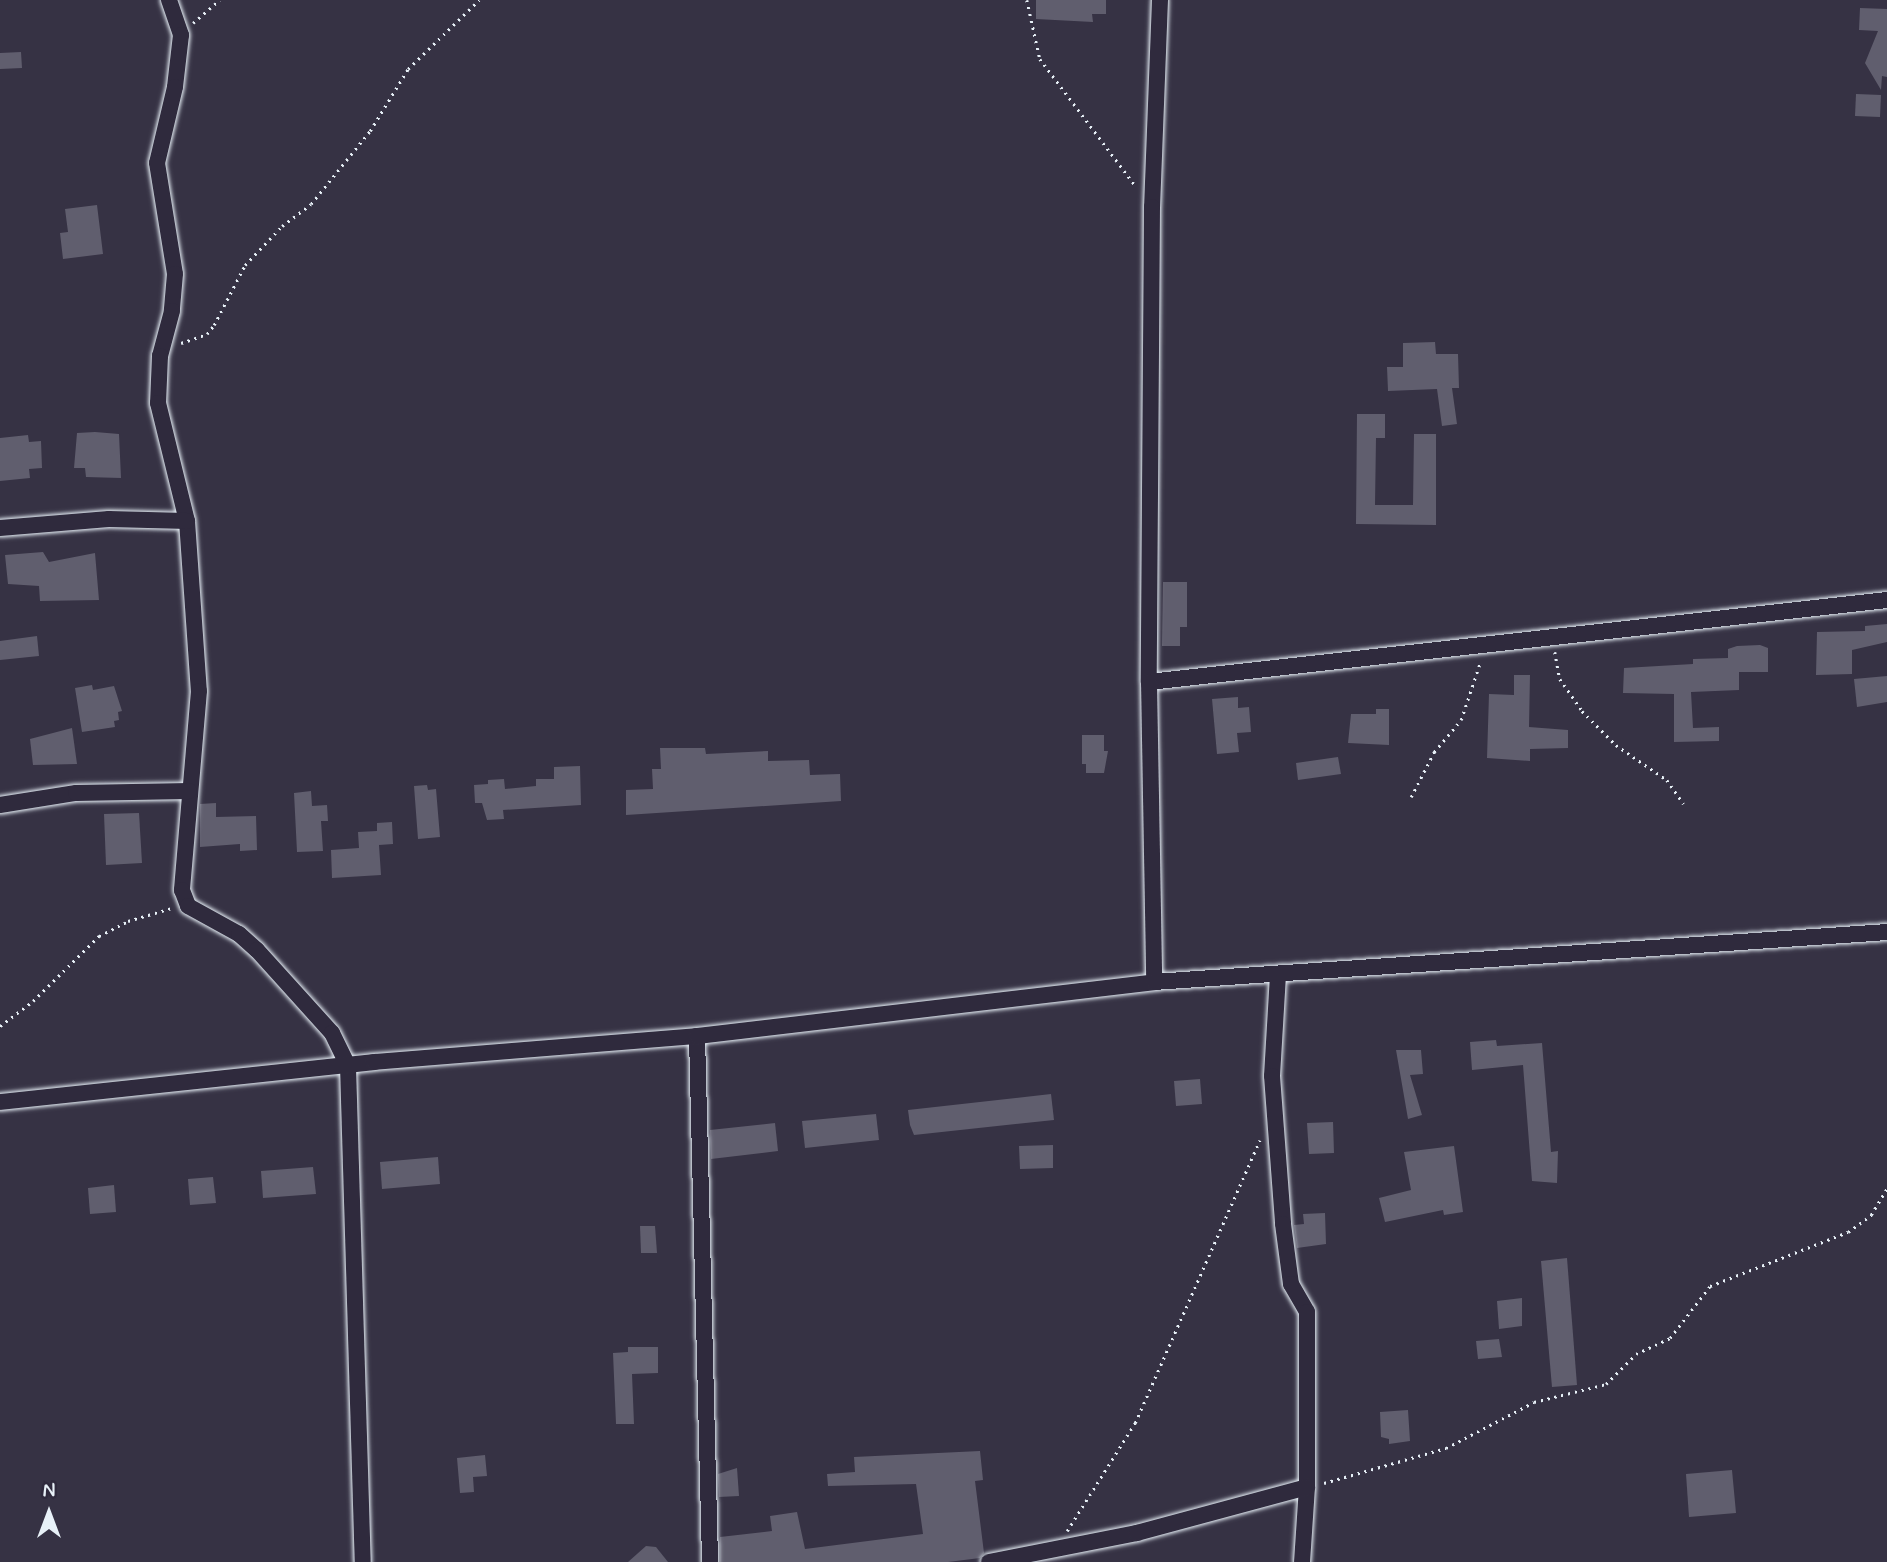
<!DOCTYPE html>
<style>
body{margin:0}
#map{position:relative;width:1887px;height:1562px;overflow:hidden;background:#363244;font-family:Mynerve,sans-serif}
div>[style]{position:absolute}
.building>*{inset:0;background:#605e6e}
.path>*{height:2.5px;margin-top:-1.25px;transform-origin:0;background:repeating-linear-gradient(90deg,#e8f1f8 0 2px,transparent 0 7px)}
.roads{filter:drop-shadow(0 0 2px #e8f1f8) drop-shadow(0 0 2px #e8f1f8)}
.street>*{height:16px;margin:-8px;padding:0 8px;transform-origin:8px;border-radius:8px;background:#2f2a3d}
span{translate:-50% -50%;white-space:nowrap;text-align:center;line-height:1.15;-webkit-text-stroke:5px #2f2a3d;paint-order:stroke}
.north{position:absolute;left:14px;top:1478px;width:70px;height:70px;-webkit-text-stroke:5px #2f2a3d;paint-order:stroke;rotate:0deg;font-size:19px;font-weight:700;line-height:28px;text-align:center;color:#e8f1f8}
.north::after{content:'';display:block;margin:auto;width:24px;height:32px;background:#e8f1f8;clip-path:polygon(50% 0,100% 100%,50% 72%,0 100%)}
</style>
<div id="map">
<div class="building">
<div style="clip-path:polygon(1036px 0,1106px 0,1106px 14px,1092px 14px,1093px 22px,1036px 19px)"></div>
<div style="clip-path:polygon(1860px 8px,1887px 9px,1887px 77px,1882px 76px,1881px 90px,1865px 63px,1878px 31px,1859px 30px)"></div>
<div style="clip-path:polygon(21px 52px,22px 68px,0 69px,0 53px)"></div>
<div style="clip-path:polygon(1856px 94px,1881px 95px,1880px 117px,1855px 116px)"></div>
<div style="clip-path:polygon(97px 205px,103px 254px,63px 259px,60px 233px,68px 232px,65px 209px)"></div>
<div style="clip-path:polygon(1435px 342px,1436px 354px,1458px 354px,1459px 388px,1452px 388px,1457px 424px,1442px 426px,1437px 389px,1388px 391px,1387px 367px,1403px 367px,1403px 343px)"></div>
<div style="clip-path:polygon(1357px 414px,1385px 414px,1385px 438px,1376px 438px,1375px 505px,1413px 505px,1414px 434px,1436px 434px,1436px 525px,1356px 524px)"></div>
<div style="clip-path:polygon(95px 432px,119px 434px,121px 478px,86px 477px,85px 468px,74px 468px,77px 433px)"></div>
<div style="clip-path:polygon(28px 435px,29px 442px,41px 441px,42px 468px,29px 469px,30px 478px,0 481px,0 438px)"></div>
<div style="clip-path:polygon(43px 552px,49px 562px,95px 553px,99px 600px,40px 601px,39px 586px,8px 584px,5px 555px)"></div>
<div style="clip-path:polygon(1163px 582px,1187px 582px,1187px 627px,1180px 627px,1180px 646px,1162px 646px)"></div>
<div style="clip-path:polygon(1887px 624px,1887px 642px,1852px 650px,1852px 674px,1816px 675px,1817px 632px,1865px 631px,1865px 626px)"></div>
<div style="clip-path:polygon(37px 636px,39px 656px,0 660px,0 641px)"></div>
<div style="clip-path:polygon(1760px 645px,1768px 648px,1768px 672px,1739px 672px,1739px 690px,1691px 692px,1693px 728px,1719px 727px,1719px 741px,1674px 742px,1674px 694px,1623px 693px,1624px 668px,1693px 664px,1693px 659px,1728px 658px,1728px 649px,1737px 646px)"></div>
<div style="clip-path:polygon(1514px 675px,1530px 675px,1529px 727px,1568px 730px,1568px 748px,1530px 749px,1530px 761px,1487px 758px,1489px 694px,1514px 695px)"></div>
<div style="clip-path:polygon(1887px 676px,1887px 702px,1857px 707px,1854px 679px)"></div>
<div style="clip-path:polygon(92px 685px,93px 690px,114px 686px,122px 711px,118px 712px,119px 720px,114px 721px,115px 727px,82px 732px,75px 688px)"></div>
<div style="clip-path:polygon(1238px 697px,1238px 708px,1249px 707px,1251px 732px,1237px 733px,1239px 752px,1217px 754px,1212px 699px)"></div>
<div style="clip-path:polygon(1376px 709px,1389px 709px,1389px 745px,1348px 743px,1351px 714px,1376px 714px)"></div>
<div style="clip-path:polygon(72px 728px,77px 764px,33px 765px,30px 739px)"></div>
<div style="clip-path:polygon(1082px 735px,1104px 735px,1104px 751px,1108px 751px,1104px 773px,1086px 773px,1086px 764px,1082px 764px)"></div>
<div style="clip-path:polygon(660px 748px,705px 748px,706px 754px,768px 751px,768px 761px,809px 760px,810px 775px,840px 774px,841px 801px,626px 815px,626px 790px,653px 789px,652px 769px,661px 769px)"></div>
<div style="clip-path:polygon(1338px 757px,1341px 774px,1298px 780px,1296px 763px)"></div>
<div style="clip-path:polygon(580px 766px,581px 805px,503px 810px,504px 819px,487px 820px,482px 803px,475px 803px,474px 785px,488px 784px,488px 780px,504px 779px,505px 789px,536px 786px,536px 779px,554px 779px,554px 767px)"></div>
<div style="clip-path:polygon(427px 785px,428px 790px,436px 789px,440px 837px,418px 839px,414px 786px)"></div>
<div style="clip-path:polygon(311px 791px,312px 806px,327px 805px,328px 821px,321px 821px,323px 851px,297px 852px,294px 793px)"></div>
<div style="clip-path:polygon(216px 803px,216px 817px,256px 816px,257px 850px,240px 851px,240px 844px,200px 847px,200px 804px)"></div>
<div style="clip-path:polygon(139px 813px,142px 863px,106px 865px,104px 814px)"></div>
<div style="clip-path:polygon(392px 822px,393px 844px,379px 845px,381px 875px,332px 878px,331px 850px,359px 848px,358px 832px,377px 831px,377px 823px)"></div>
<div style="clip-path:polygon(1496px 1040px,1497px 1046px,1542px 1043px,1551px 1152px,1558px 1151px,1557px 1183px,1532px 1181px,1523px 1065px,1472px 1070px,1470px 1042px)"></div>
<div style="clip-path:polygon(1396px 1050px,1421px 1050px,1423px 1074px,1410px 1075px,1422px 1115px,1408px 1119px)"></div>
<div style="clip-path:polygon(1200px 1079px,1202px 1104px,1176px 1106px,1174px 1081px)"></div>
<div style="clip-path:polygon(1051px 1094px,1054px 1120px,914px 1135px,910px 1125px,908px 1110px)"></div>
<div style="clip-path:polygon(876px 1114px,879px 1140px,805px 1148px,802px 1121px)"></div>
<div style="clip-path:polygon(1333px 1122px,1334px 1153px,1309px 1154px,1307px 1123px)"></div>
<div style="clip-path:polygon(775px 1123px,778px 1151px,711px 1159px,710px 1130px)"></div>
<div style="clip-path:polygon(1053px 1145px,1053px 1168px,1020px 1169px,1019px 1146px)"></div>
<div style="clip-path:polygon(1454px 1146px,1463px 1212px,1444px 1215px,1443px 1210px,1385px 1222px,1379px 1198px,1411px 1190px,1404px 1152px)"></div>
<div style="clip-path:polygon(438px 1157px,440px 1184px,382px 1189px,380px 1162px)"></div>
<div style="clip-path:polygon(313px 1167px,316px 1194px,263px 1198px,261px 1171px)"></div>
<div style="clip-path:polygon(213px 1177px,216px 1203px,190px 1205px,188px 1179px)"></div>
<div style="clip-path:polygon(114px 1185px,116px 1212px,90px 1214px,88px 1188px)"></div>
<div style="clip-path:polygon(1325px 1213px,1326px 1244px,1297px 1248px,1294px 1225px,1304px 1224px,1303px 1214px)"></div>
<div style="clip-path:polygon(640px 1226px,655px 1226px,657px 1253px,641px 1253px)"></div>
<div style="clip-path:polygon(1567px 1258px,1577px 1385px,1552px 1387px,1541px 1261px)"></div>
<div style="clip-path:polygon(1522px 1298px,1522px 1326px,1499px 1329px,1497px 1301px)"></div>
<div style="clip-path:polygon(1499px 1339px,1502px 1357px,1478px 1359px,1476px 1341px)"></div>
<div style="clip-path:polygon(628px 1347px,658px 1347px,658px 1373px,632px 1374px,634px 1424px,616px 1424px,613px 1353px,628px 1352px)"></div>
<div style="clip-path:polygon(1408px 1410px,1410px 1441px,1389px 1444px,1389px 1439px,1381px 1437px,1380px 1412px)"></div>
<div style="clip-path:polygon(980px 1451px,983px 1480px,975px 1481px,984px 1553px,980px 1558px,948px 1562px,720px 1562px,720px 1537px,772px 1531px,770px 1516px,797px 1512px,805px 1549px,923px 1534px,916px 1484px,828px 1486px,827px 1474px,855px 1472px,854px 1457px)"></div>
<div style="clip-path:polygon(485px 1455px,487px 1476px,473px 1477px,474px 1492px,460px 1493px,457px 1458px)"></div>
<div style="clip-path:polygon(737px 1468px,739px 1496px,719px 1497px,718px 1474px)"></div>
<div style="clip-path:polygon(1732px 1470px,1736px 1513px,1689px 1517px,1686px 1474px)"></div>
<div style="clip-path:polygon(646px 1546px,656px 1547px,668px 1562px,628px 1562px)"></div>
</div>
<div class="path">
<div style="left:1027px;top:0;width:60px;rotate:77.6deg"></div>
<div style="left:1040px;top:59px;width:158px;rotate:53deg"></div>
<div style="left:193px;top:23px;width:35px;rotate:-41deg"></div>
<div style="left:181px;top:343px;width:28px;rotate:-19deg"></div>
<div style="left:207px;top:334px;width:11px;rotate:-52deg"></div>
<div style="left:214px;top:325px;width:68px;rotate:-62.7deg"></div>
<div style="left:245px;top:265px;width:54px;rotate:-46.5deg"></div>
<div style="left:282px;top:226px;width:36px;rotate:-37deg"></div>
<div style="left:311px;top:204px;width:94px;rotate:-51.1deg"></div>
<div style="left:370px;top:131px;width:73px;rotate:-58.5deg"></div>
<div style="left:408px;top:69px;width:99px;rotate:-44.2deg"></div>
<div style="left:1555px;top:652px;width:27px;rotate:80deg"></div>
<div style="left:1560px;top:679px;width:39px;rotate:55deg"></div>
<div style="left:1582px;top:711px;width:48px;rotate:45deg"></div>
<div style="left:1616px;top:745px;width:62px;rotate:34.5deg"></div>
<div style="left:1667px;top:780px;width:29px;rotate:55deg"></div>
<div style="left:1411px;top:797px;width:51px;rotate:-62.9deg"></div>
<div style="left:1434px;top:752px;width:42px;rotate:-49.8deg"></div>
<div style="left:1461px;top:720px;width:60px;rotate:-71.6deg"></div>
<div style="left:0;top:1026px;width:41px;rotate:-37.1deg"></div>
<div style="left:33px;top:1001px;width:93px;rotate:-44.6deg"></div>
<div style="left:99px;top:936px;width:33px;rotate:-27deg"></div>
<div style="left:128px;top:921px;width:46px;rotate:-16.5deg"></div>
<div style="left:1324px;top:1483px;width:127px;rotate:-16deg"></div>
<div style="left:1446px;top:1448px;width:99px;rotate:-27.6deg"></div>
<div style="left:1534px;top:1402px;width:74px;rotate:-14deg"></div>
<div style="left:1606px;top:1384px;width:42px;rotate:-45deg"></div>
<div style="left:1636px;top:1354px;width:38px;rotate:-25deg"></div>
<div style="left:1670px;top:1338px;width:66px;rotate:-52.4deg"></div>
<div style="left:1710px;top:1286px;width:148px;rotate:-21.4deg"></div>
<div style="left:1848px;top:1232px;width:29px;rotate:-36deg"></div>
<div style="left:1871px;top:1215px;width:31px;rotate:-59deg"></div>
<div style="left:1067px;top:1531px;width:128px;rotate:-57.8deg"></div>
<div style="left:1135px;top:1423px;width:309px;rotate:-66.2deg"></div>
</div>
<div class="roads">
<div class="street">
<div style="left:169px;top:0;width:37px;rotate:71deg"></div>
<div style="left:181px;top:35px;width:52px;rotate:96.6deg"></div>
<div style="left:175px;top:87px;width:78px;rotate:103.3deg"></div>
<div style="left:157px;top:163px;width:112px;rotate:80.8deg"></div>
<div style="left:175px;top:274px;width:37px;rotate:95deg"></div>
<div style="left:172px;top:311px;width:47px;rotate:104.9deg"></div>
<div style="left:160px;top:356px;width:47px;rotate:92.4deg"></div>
<div style="left:158px;top:403px;width:122px;rotate:76.2deg"></div>
<div style="left:187px;top:521px;width:170px;rotate:86deg"></div>
<div style="left:199px;top:691px;width:200px;rotate:94.9deg"></div>
<div style="left:182px;top:890px;width:17px;rotate:69deg"></div>
<div style="left:188px;top:906px;width:58px;rotate:28.8deg"></div>
<div style="left:239px;top:934px;width:24px;rotate:42deg"></div>
<div style="left:257px;top:950px;width:112px;rotate:47.9deg"></div>
<div style="left:332px;top:1033px;width:37px;rotate:64deg"></div>
<div style="left:348px;top:1066px;width:496px;rotate:88.3deg"></div>
<div style="left:1160px;top:0;width:207px;rotate:92.2deg"></div>
<div style="left:1152px;top:207px;width:475px;rotate:90.4deg"></div>
<div style="left:1149px;top:682px;width:743px;rotate:-6.34deg"></div>
<div style="left:0;top:528px;width:109px;rotate:-4.7deg"></div>
<div style="left:109px;top:519px;width:78px;rotate:1.5deg"></div>
<div style="left:1149px;top:682px;width:300px;rotate:89deg"></div>
<div style="left:0;top:805px;width:77px;rotate:-9deg"></div>
<div style="left:76px;top:793px;width:113px;rotate:-1deg"></div>
<div style="left:1278px;top:975px;width:101px;rotate:93.4deg"></div>
<div style="left:1272px;top:1076px;width:148px;rotate:85.7deg"></div>
<div style="left:1283px;top:1224px;width:61px;rotate:82.4deg"></div>
<div style="left:1291px;top:1284px;width:32px;rotate:60deg"></div>
<div style="left:1307px;top:1312px;width:175px;rotate:90deg"></div>
<div style="left:1307px;top:1487px;width:75px;rotate:93.8deg"></div>
<div style="left:697px;top:1036px;width:526px;rotate:88.58deg"></div>
<div style="left:0;top:1102px;width:376px;rotate:-6.1deg"></div>
<div style="left:374px;top:1062px;width:324px;rotate:-4.6deg"></div>
<div style="left:697px;top:1036px;width:460px;rotate:-6.7deg"></div>
<div style="left:1154px;top:982px;width:735px;rotate:-3.9deg"></div>
<div style="left:989px;top:1562px;width:151px;rotate:-11.1deg"></div>
<div style="left:1137px;top:1533px;width:176px;rotate:-15.1deg"></div>
</div>
</div>
<div class="north">N</div>
</div>
